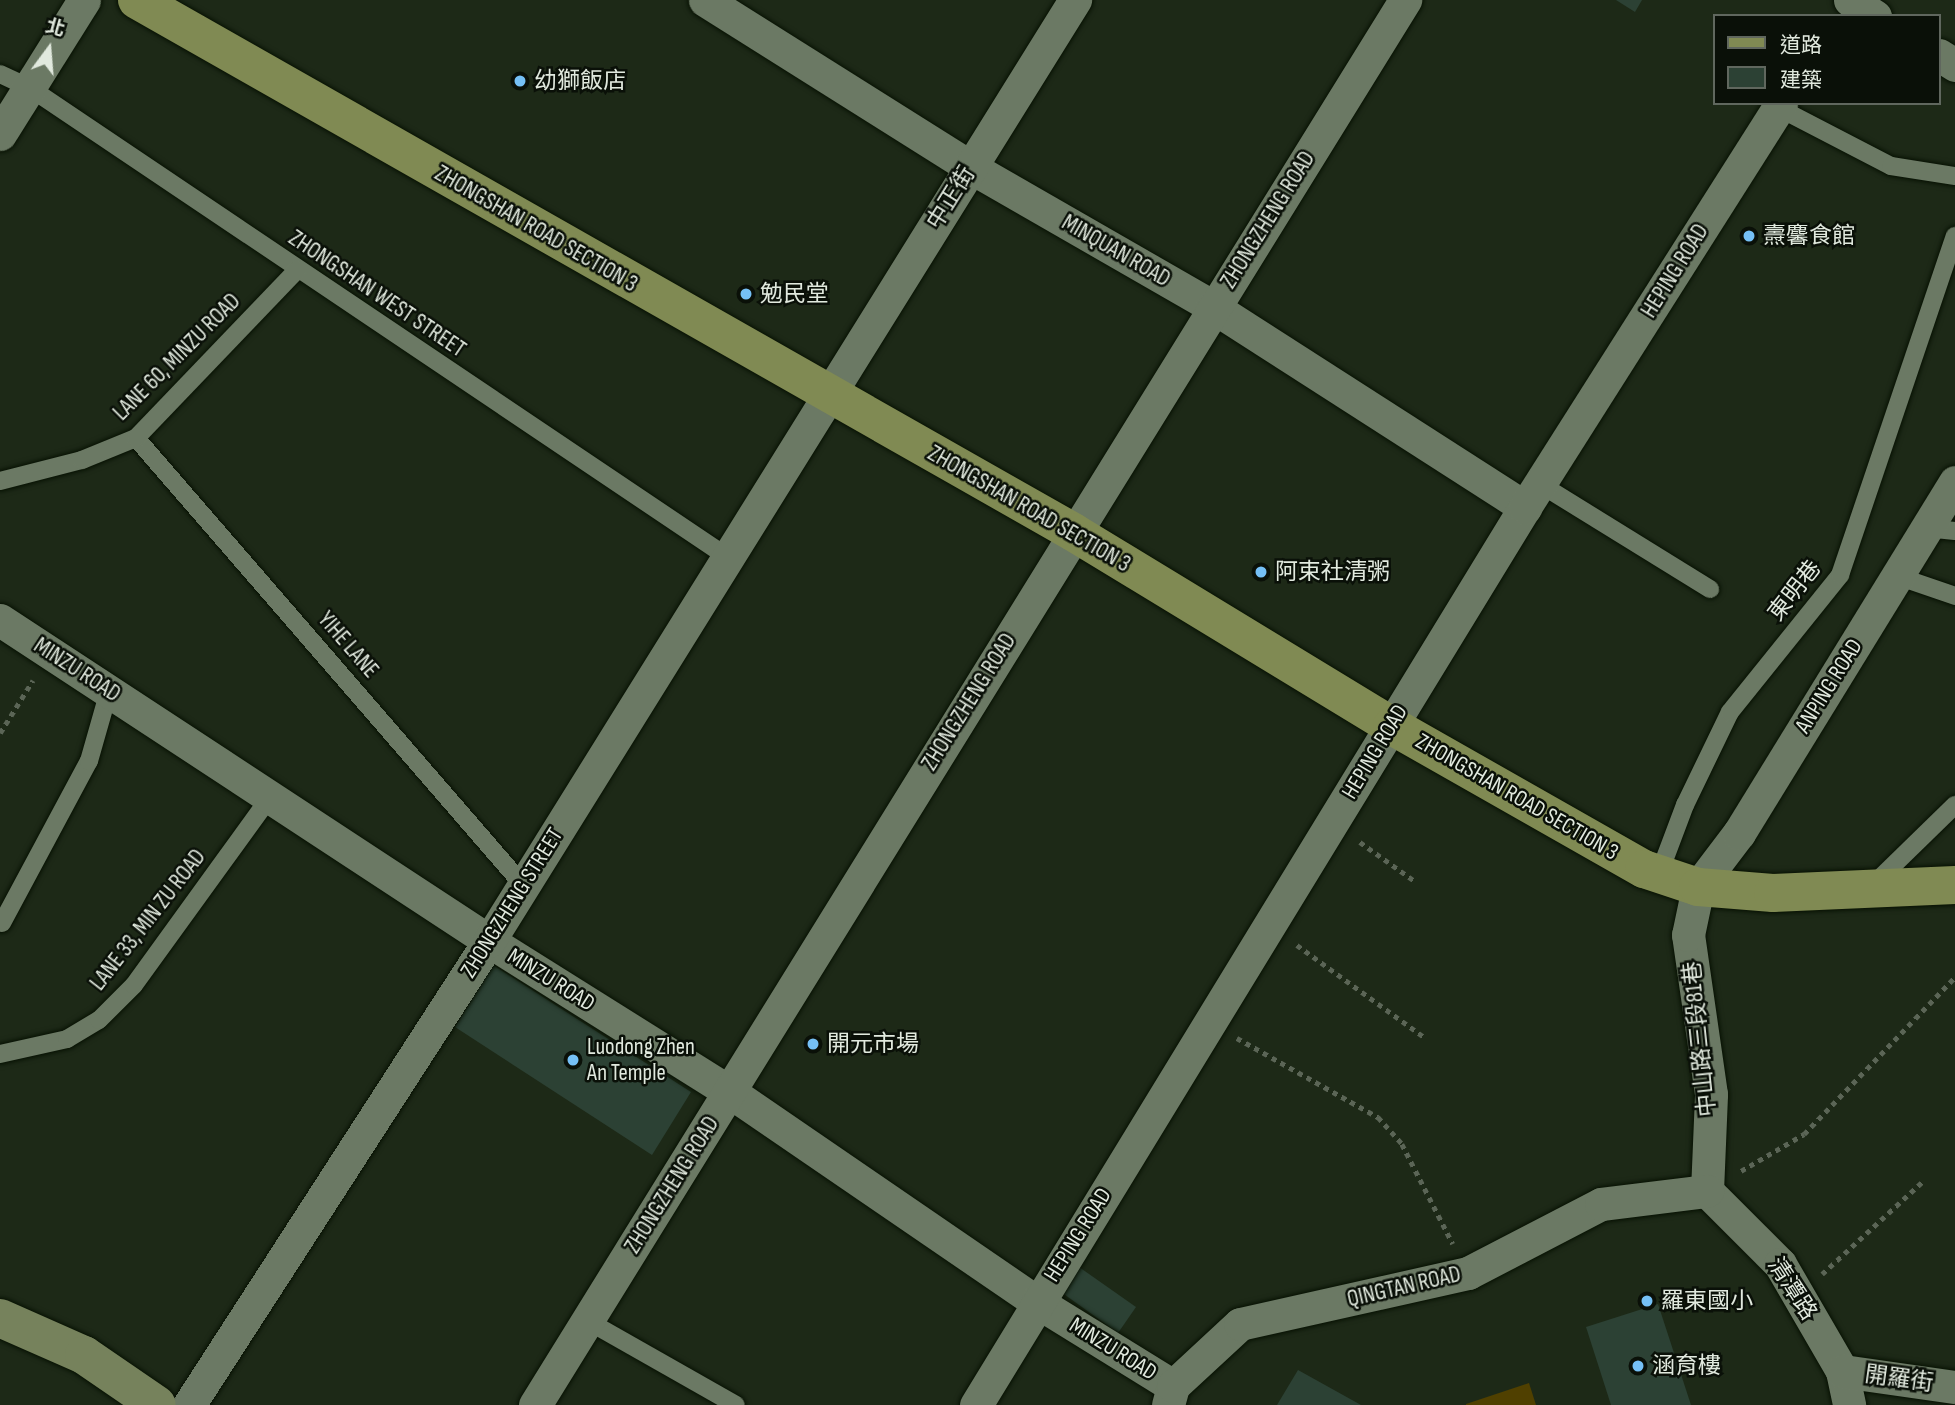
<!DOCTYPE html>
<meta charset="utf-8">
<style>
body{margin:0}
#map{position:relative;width:1955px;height:1405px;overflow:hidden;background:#1d2917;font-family:"Sofia Sans Condensed","Noto Sans TC",sans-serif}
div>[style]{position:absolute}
.green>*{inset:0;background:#504000}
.building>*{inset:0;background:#2c4134}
.path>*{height:4.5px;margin-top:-2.25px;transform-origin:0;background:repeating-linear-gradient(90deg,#5b6556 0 5px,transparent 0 10px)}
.roads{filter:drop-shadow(0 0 2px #071103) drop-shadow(0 0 2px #071103)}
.lane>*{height:18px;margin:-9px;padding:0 9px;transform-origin:9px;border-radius:9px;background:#6b7964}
.street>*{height:33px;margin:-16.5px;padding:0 16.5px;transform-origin:16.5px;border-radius:16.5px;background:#6b7964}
.secondary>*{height:38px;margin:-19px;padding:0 19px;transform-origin:19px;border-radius:19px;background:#76825c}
.primary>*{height:38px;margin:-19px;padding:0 19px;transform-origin:19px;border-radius:19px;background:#808a53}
.dots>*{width:19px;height:19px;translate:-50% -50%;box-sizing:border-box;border:4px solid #0a1008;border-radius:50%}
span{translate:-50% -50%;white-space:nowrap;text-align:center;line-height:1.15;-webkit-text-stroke:5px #0a1008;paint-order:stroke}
.poi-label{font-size:23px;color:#e1e9de}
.left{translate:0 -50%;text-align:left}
.street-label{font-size:23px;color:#e1e9de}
.legend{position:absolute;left:1713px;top:14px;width:228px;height:91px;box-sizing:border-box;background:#0a1008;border:2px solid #60675e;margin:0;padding:9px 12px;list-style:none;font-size:21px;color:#e1e9de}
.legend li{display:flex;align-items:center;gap:14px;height:35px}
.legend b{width:35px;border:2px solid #60675e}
.north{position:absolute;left:14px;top:14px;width:70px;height:70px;-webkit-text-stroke:5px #0a1008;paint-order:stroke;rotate:16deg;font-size:19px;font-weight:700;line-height:28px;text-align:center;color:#e1e9de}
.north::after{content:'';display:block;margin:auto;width:24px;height:32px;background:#e1e9de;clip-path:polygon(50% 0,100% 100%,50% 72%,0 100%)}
</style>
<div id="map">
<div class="green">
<div style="clip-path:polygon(1529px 1383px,1536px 1405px,1466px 1405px,1466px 1404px)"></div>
</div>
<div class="building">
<div style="clip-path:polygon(1616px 0,1642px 0,1635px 12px)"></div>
<div style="clip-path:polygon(493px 965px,691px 1092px,652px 1155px,455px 1027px)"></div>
<div style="clip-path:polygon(1079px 1267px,1136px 1307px,1118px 1333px,1061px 1292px)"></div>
<div style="clip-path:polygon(1658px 1304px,1691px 1405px,1611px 1405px,1586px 1327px)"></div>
<div style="clip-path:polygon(1298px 1370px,1361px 1405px,1277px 1405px)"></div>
</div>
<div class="path">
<div style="left:0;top:733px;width:62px;rotate:-58.1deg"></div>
<div style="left:1360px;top:842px;width:69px;rotate:35.5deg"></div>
<div style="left:1297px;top:945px;width:157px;rotate:35.9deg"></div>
<div style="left:1237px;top:1038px;width:162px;rotate:29.3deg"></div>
<div style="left:1378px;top:1117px;width:36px;rotate:48deg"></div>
<div style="left:1402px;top:1144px;width:112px;rotate:63deg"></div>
<div style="left:1741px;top:1171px;width:73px;rotate:-30.4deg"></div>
<div style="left:1804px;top:1134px;width:218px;rotate:-46.1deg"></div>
<div style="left:1822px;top:1274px;width:136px;rotate:-42.6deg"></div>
</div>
<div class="roads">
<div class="lane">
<div style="left:0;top:74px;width:33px;rotate:25deg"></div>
<div style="left:30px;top:88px;width:839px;rotate:33.92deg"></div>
<div style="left:1779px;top:108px;width:126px;rotate:27.4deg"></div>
<div style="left:1891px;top:166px;width:65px;rotate:8.9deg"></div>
<div style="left:136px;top:438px;width:591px;rotate:49.11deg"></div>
<div style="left:0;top:481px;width:85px;rotate:-14.4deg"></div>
<div style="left:82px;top:460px;width:58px;rotate:-22.2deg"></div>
<div style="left:136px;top:438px;width:233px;rotate:-46.2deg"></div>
<div style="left:1540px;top:484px;width:200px;rotate:31.7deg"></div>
<div style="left:1926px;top:528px;width:29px;rotate:6deg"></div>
<div style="left:1897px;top:576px;width:61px;rotate:19deg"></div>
<div style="left:1659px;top:874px;width:74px;rotate:-69.4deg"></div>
<div style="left:1685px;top:805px;width:103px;rotate:-64.2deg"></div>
<div style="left:1730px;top:712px;width:176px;rotate:-51.2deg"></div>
<div style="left:1840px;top:575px;width:358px;rotate:-71.3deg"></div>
<div style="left:1875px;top:883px;width:112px;rotate:-44.3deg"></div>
<div style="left:2px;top:923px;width:184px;rotate:-61.8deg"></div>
<div style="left:89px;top:761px;width:73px;rotate:-74.1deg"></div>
<div style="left:0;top:1054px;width:69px;rotate:-12.6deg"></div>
<div style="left:67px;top:1039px;width:37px;rotate:-31deg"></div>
<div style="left:99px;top:1020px;width:49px;rotate:-45deg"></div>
<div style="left:134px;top:985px;width:233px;rotate:-54.1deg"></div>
<div style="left:588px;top:1321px;width:170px;rotate:29.6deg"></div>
</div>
<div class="street">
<div style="left:705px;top:0;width:313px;rotate:32.2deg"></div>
<div style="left:970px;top:167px;width:280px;rotate:29.9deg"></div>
<div style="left:1213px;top:307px;width:371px;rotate:32.7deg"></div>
<div style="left:1850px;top:0;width:30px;rotate:33deg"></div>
<div style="left:1939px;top:55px;width:19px;rotate:32deg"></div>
<div style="left:0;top:134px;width:158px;rotate:-57.9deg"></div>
<div style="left:0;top:620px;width:585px;rotate:33.28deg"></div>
<div style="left:489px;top:941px;width:284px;rotate:32.1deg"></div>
<div style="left:730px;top:1092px;width:372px;rotate:34.4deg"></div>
<div style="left:1037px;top:1302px;width:160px;rotate:31.7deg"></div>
<div style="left:1707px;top:1191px;width:97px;rotate:-87.6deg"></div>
<div style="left:1711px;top:1094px;width:161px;rotate:-98.2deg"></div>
<div style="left:1688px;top:935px;width:49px;rotate:-78.2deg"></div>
<div style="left:1698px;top:887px;width:68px;rotate:-52.8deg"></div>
<div style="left:1739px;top:833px;width:412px;rotate:-58.4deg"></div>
<div style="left:1707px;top:1191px;width:103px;rotate:45deg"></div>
<div style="left:1780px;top:1264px;width:124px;rotate:59.9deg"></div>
<div style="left:1842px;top:1371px;width:35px;rotate:78deg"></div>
<div style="left:1842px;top:1371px;width:114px;rotate:8.1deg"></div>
<div style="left:189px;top:1405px;width:553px;rotate:-57.12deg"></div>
<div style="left:489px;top:941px;width:1109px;rotate:-58.09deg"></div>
<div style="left:535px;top:1405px;width:1653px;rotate:-58.23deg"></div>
<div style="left:976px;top:1405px;width:1053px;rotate:-58.56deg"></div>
<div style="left:1525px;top:507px;width:478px;rotate:-57.6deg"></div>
<div style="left:1168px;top:1405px;width:20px;rotate:-75deg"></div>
<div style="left:1173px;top:1386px;width:91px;rotate:-42.8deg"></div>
<div style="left:1240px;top:1324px;width:234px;rotate:-12.6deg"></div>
<div style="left:1468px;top:1273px;width:150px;rotate:-27.4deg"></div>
<div style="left:1601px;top:1204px;width:107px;rotate:-7deg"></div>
</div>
<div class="secondary">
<div style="left:0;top:1318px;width:92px;rotate:23.8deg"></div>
<div style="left:84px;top:1355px;width:88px;rotate:34.4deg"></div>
</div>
<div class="primary">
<div style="left:137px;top:0;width:1077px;rotate:29.61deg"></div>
<div style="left:1073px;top:532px;width:373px;rotate:31.3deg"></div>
<div style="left:1392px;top:726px;width:290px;rotate:29.6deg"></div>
<div style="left:1644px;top:869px;width:57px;rotate:18.4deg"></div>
<div style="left:1698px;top:887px;width:75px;rotate:4.6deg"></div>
<div style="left:1773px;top:893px;width:182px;rotate:-2.5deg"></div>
</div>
</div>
<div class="dots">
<div style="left:520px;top:81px;background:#75c0f6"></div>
<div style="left:1749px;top:236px;background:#75c0f6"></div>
<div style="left:746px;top:294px;background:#75c0f6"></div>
<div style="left:1261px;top:572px;background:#75c0f6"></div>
<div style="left:813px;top:1044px;background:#75c0f6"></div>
<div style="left:573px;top:1060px;background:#75c0f6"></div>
<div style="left:1647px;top:1301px;background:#75c0f6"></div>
<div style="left:1638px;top:1366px;background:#75c0f6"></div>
</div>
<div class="poi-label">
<span class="left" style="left:534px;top:81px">幼獅飯店</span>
<span class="left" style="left:1763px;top:236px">燾麘食館</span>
<span class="left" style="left:760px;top:294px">勉民堂</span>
<span class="left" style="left:1275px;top:572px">阿束社清粥</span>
<span class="left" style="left:827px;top:1044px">開元市場</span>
<span class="left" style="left:587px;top:1060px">Luodong Zhen<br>An Temple</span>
<span class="left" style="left:1661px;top:1301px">羅東國小</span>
<span class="left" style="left:1652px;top:1366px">涵育樓</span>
</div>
<div class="street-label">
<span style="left:951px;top:198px;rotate:-58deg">中正街</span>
<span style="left:1268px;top:220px;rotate:-58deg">ZHONGZHENG ROAD</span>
<span style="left:536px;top:229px;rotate:30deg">ZHONGSHAN ROAD SECTION 3</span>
<span style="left:1116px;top:251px;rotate:30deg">MINQUAN ROAD</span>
<span style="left:1675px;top:271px;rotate:-58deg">HEPING ROAD</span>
<span style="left:377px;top:294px;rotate:34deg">ZHONGSHAN WEST STREET</span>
<span style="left:177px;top:357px;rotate:-45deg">LANE 60, MINZU ROAD</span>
<span style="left:1029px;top:509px;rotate:30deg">ZHONGSHAN ROAD SECTION 3</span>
<span style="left:1795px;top:591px;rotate:-52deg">東明巷</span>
<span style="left:348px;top:645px;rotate:49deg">YIHE LANE</span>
<span style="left:77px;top:670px;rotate:33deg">MINZU ROAD</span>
<span style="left:1829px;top:686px;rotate:-58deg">ANPING ROAD</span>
<span style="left:969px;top:702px;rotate:-58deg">ZHONGZHENG ROAD</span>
<span style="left:1375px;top:752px;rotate:-59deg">HEPING ROAD</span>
<span style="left:1517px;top:797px;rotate:30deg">ZHONGSHAN ROAD SECTION 3</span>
<span style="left:512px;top:903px;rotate:-58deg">ZHONGZHENG STREET</span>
<span style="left:148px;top:920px;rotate:-52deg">LANE 33, MIN ZU ROAD</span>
<span style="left:551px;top:980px;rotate:32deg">MINZU ROAD</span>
<span style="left:1700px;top:1039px;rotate:-96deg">中山路三段81巷</span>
<span style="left:672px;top:1185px;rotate:-58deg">ZHONGZHENG ROAD</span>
<span style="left:1078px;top:1235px;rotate:-58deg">HEPING ROAD</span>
<span style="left:1404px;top:1287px;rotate:-13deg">QINGTAN ROAD</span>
<span style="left:1792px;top:1289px;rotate:57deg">清潭路</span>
<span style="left:1113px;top:1349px;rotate:32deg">MINZU ROAD</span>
<span style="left:1899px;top:1379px;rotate:8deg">開羅街</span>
</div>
<ul class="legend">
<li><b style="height:9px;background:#808a53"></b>道路</li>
<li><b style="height:19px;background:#2c4134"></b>建築</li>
</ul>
<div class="north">北</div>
</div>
